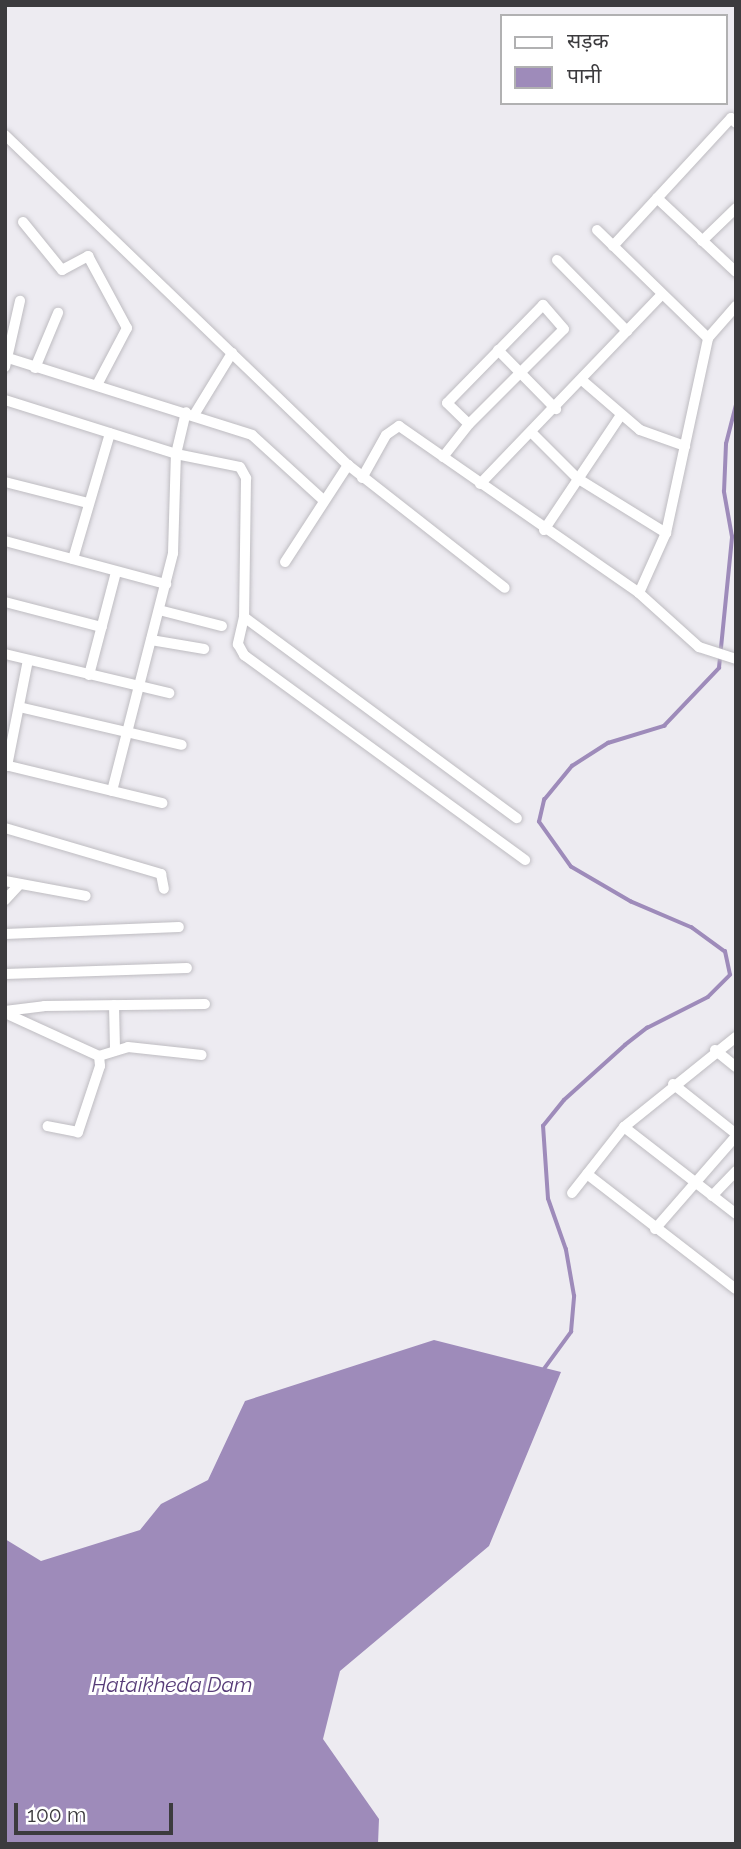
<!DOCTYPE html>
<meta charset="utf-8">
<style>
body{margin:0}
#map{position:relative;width:741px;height:1849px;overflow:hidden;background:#edebf1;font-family:Raleway,"Noto Sans Devanagari",sans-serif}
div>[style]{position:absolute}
.water>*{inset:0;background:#9e8bba}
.stream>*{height:3.5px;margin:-1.75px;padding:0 1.75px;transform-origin:1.75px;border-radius:1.75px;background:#9e8bba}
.roads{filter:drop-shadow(0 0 2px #bebcc1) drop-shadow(0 0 2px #bebcc1)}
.street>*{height:10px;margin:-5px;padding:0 5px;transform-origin:5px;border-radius:5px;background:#fff}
span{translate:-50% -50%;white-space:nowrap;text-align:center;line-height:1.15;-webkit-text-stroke:6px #fff;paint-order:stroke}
.water-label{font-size:21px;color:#573c78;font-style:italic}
.frame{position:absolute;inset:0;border:7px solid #3c3b3e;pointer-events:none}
.legend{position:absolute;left:500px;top:14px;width:228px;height:91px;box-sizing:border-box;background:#fff;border:2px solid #b1b1b2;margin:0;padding:9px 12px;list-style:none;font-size:21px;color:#3c3b3e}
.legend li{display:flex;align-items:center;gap:14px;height:35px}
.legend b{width:35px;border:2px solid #b1b1b2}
.scale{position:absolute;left:14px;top:1803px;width:159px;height:32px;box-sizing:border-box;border:4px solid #3c3b3e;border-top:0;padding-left:9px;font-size:21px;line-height:24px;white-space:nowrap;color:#3c3b3e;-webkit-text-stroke:5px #fff;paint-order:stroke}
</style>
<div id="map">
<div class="water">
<div style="clip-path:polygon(434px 1340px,561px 1372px,489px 1546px,340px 1671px,323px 1739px,379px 1819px,378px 1844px,5px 1844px,5px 1539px,41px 1561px,140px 1530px,161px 1504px,208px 1480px,245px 1401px)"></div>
</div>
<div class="stream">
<div style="left:544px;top:1369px;width:46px;rotate:-53.9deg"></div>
<div style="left:571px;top:1332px;width:36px;rotate:-85deg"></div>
<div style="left:574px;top:1296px;width:47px;rotate:-99.9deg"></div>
<div style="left:566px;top:1250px;width:54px;rotate:-109.4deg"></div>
<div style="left:548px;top:1199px;width:73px;rotate:-93.9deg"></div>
<div style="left:543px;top:1126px;width:33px;rotate:-51deg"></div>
<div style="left:564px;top:1100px;width:82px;rotate:-42deg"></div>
<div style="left:625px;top:1045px;width:28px;rotate:-38deg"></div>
<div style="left:647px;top:1028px;width:68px;rotate:-26.9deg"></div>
<div style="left:708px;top:997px;width:31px;rotate:-45deg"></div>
<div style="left:730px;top:975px;width:24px;rotate:-102deg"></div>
<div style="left:725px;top:952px;width:41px;rotate:-144deg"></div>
<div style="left:692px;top:928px;width:66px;rotate:-156.9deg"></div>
<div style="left:631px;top:902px;width:69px;rotate:-149.7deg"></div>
<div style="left:571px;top:867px;width:55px;rotate:-125.4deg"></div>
<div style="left:539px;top:822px;width:23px;rotate:-77deg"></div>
<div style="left:544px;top:800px;width:44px;rotate:-50.5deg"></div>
<div style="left:572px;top:766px;width:43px;rotate:-32.6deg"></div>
<div style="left:608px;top:743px;width:59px;rotate:-16.9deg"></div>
<div style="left:664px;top:726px;width:80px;rotate:-46.5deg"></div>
<div style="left:719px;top:668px;width:132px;rotate:-84.3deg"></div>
<div style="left:732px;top:537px;width:46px;rotate:-100.1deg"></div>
<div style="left:724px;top:492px;width:48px;rotate:-87.6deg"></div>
<div style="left:726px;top:444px;width:40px;rotate:-75.6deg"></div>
</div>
<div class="roads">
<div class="street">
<div style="left:5px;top:135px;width:476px;rotate:43.9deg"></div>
<div style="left:348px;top:465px;width:199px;rotate:38.1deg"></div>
<div style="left:657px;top:198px;width:108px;rotate:43.1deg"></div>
<div style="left:23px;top:222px;width:62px;rotate:50.9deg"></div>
<div style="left:62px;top:270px;width:30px;rotate:-28deg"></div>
<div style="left:88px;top:256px;width:82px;rotate:61.6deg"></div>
<div style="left:127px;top:328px;width:64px;rotate:117.8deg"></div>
<div style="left:597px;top:230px;width:155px;rotate:44.2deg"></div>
<div style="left:702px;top:241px;width:47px;rotate:-44.1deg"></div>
<div style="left:613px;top:246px;width:174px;rotate:-47.3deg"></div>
<div style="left:731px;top:118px;width:7px;rotate:45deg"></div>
<div style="left:557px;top:260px;width:100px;rotate:45.4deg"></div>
<div style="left:498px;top:350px;width:83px;rotate:45.5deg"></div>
<div style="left:5px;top:357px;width:259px;rotate:17.5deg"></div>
<div style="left:252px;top:435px;width:95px;rotate:42.4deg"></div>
<div style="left:5px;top:367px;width:68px;rotate:-77.2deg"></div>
<div style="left:35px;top:368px;width:60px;rotate:-67.3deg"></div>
<div style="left:583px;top:381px;width:75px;rotate:40.7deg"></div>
<div style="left:640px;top:430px;width:48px;rotate:19.6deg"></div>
<div style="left:5px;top:400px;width:179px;rotate:17.5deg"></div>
<div style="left:176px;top:454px;width:65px;rotate:11.5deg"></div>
<div style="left:240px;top:467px;width:13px;rotate:61deg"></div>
<div style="left:246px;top:478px;width:139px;rotate:90.8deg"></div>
<div style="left:244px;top:617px;width:28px;rotate:103deg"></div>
<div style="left:238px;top:644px;width:13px;rotate:61deg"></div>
<div style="left:244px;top:655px;width:348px;rotate:36.1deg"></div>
<div style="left:194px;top:415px;width:73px;rotate:-58.5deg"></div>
<div style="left:532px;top:433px;width:64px;rotate:45deg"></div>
<div style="left:577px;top:478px;width:105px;rotate:31.7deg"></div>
<div style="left:443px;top:457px;width:42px;rotate:-51.8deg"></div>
<div style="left:469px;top:424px;width:134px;rotate:-45deg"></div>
<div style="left:564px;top:329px;width:32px;rotate:-131deg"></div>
<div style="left:543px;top:305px;width:137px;rotate:134.4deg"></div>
<div style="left:447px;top:403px;width:30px;rotate:44deg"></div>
<div style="left:362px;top:478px;width:49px;rotate:-60.8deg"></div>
<div style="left:386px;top:435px;width:16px;rotate:-35deg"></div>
<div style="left:399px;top:426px;width:292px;rotate:34.8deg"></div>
<div style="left:639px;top:593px;width:81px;rotate:42deg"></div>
<div style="left:699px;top:647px;width:39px;rotate:18deg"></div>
<div style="left:5px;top:482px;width:86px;rotate:14.2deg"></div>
<div style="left:480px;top:484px;width:263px;rotate:-46.2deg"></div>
<div style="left:544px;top:530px;width:138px;rotate:-56.2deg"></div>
<div style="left:5px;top:541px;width:167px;rotate:15deg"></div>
<div style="left:73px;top:559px;width:131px;rotate:-73.6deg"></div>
<div style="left:285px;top:562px;width:116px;rotate:-57deg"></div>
<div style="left:639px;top:593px;width:66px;rotate:-65.8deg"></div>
<div style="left:666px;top:533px;width:199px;rotate:-77.8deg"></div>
<div style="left:708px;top:338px;width:43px;rotate:-48.8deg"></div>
<div style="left:5px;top:602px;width:100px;rotate:14.5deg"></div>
<div style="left:159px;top:610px;width:65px;rotate:14.3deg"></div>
<div style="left:244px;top:617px;width:339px;rotate:36.4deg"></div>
<div style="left:151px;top:640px;width:54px;rotate:9.6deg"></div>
<div style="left:5px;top:654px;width:169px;rotate:13.4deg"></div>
<div style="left:89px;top:675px;width:106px;rotate:-75.3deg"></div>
<div style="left:19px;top:707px;width:167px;rotate:13.1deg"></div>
<div style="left:5px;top:765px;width:162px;rotate:13.6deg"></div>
<div style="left:7px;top:766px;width:108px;rotate:-78.8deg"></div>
<div style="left:112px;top:791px;width:246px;rotate:-75.6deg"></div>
<div style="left:173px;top:553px;width:99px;rotate:-88.3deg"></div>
<div style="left:176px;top:454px;width:43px;rotate:-76.6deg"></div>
<div style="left:5px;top:828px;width:163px;rotate:16.4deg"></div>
<div style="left:161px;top:874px;width:15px;rotate:79deg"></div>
<div style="left:5px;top:881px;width:82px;rotate:10.5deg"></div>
<div style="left:5px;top:900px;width:22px;rotate:-47deg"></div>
<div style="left:5px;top:934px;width:174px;rotate:-2.3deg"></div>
<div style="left:5px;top:974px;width:182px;rotate:-1.9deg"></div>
<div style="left:114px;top:1005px;width:45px;rotate:88.7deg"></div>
<div style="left:5px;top:1011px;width:39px;rotate:-7deg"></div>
<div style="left:44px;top:1006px;width:161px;rotate:-0.7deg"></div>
<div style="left:5px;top:1013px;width:103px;rotate:24.6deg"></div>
<div style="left:99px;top:1056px;width:10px;rotate:84deg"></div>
<div style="left:100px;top:1066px;width:70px;rotate:108.4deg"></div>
<div style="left:78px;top:1132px;width:31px;rotate:-169deg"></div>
<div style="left:715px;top:1050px;width:27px;rotate:39deg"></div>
<div style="left:99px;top:1056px;width:30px;rotate:-17deg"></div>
<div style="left:128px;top:1047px;width:74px;rotate:6.2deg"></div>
<div style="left:673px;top:1084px;width:80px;rotate:38.4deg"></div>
<div style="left:624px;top:1127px;width:144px;rotate:-38.8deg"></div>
<div style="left:587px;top:1174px;width:188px;rotate:37.7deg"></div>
<div style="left:572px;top:1193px;width:84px;rotate:-51.8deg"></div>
<div style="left:624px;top:1127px;width:142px;rotate:37.8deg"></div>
<div style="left:712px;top:1196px;width:35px;rotate:-46deg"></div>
<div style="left:655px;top:1229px;width:123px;rotate:-48.9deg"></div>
</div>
</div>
<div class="water-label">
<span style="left:172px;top:1685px">Hataikheda Dam</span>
</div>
<div class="frame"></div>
<ul class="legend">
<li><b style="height:9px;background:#fff"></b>सड़क</li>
<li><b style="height:19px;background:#9e8bba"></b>पानी</li>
</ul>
<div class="scale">100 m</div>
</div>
